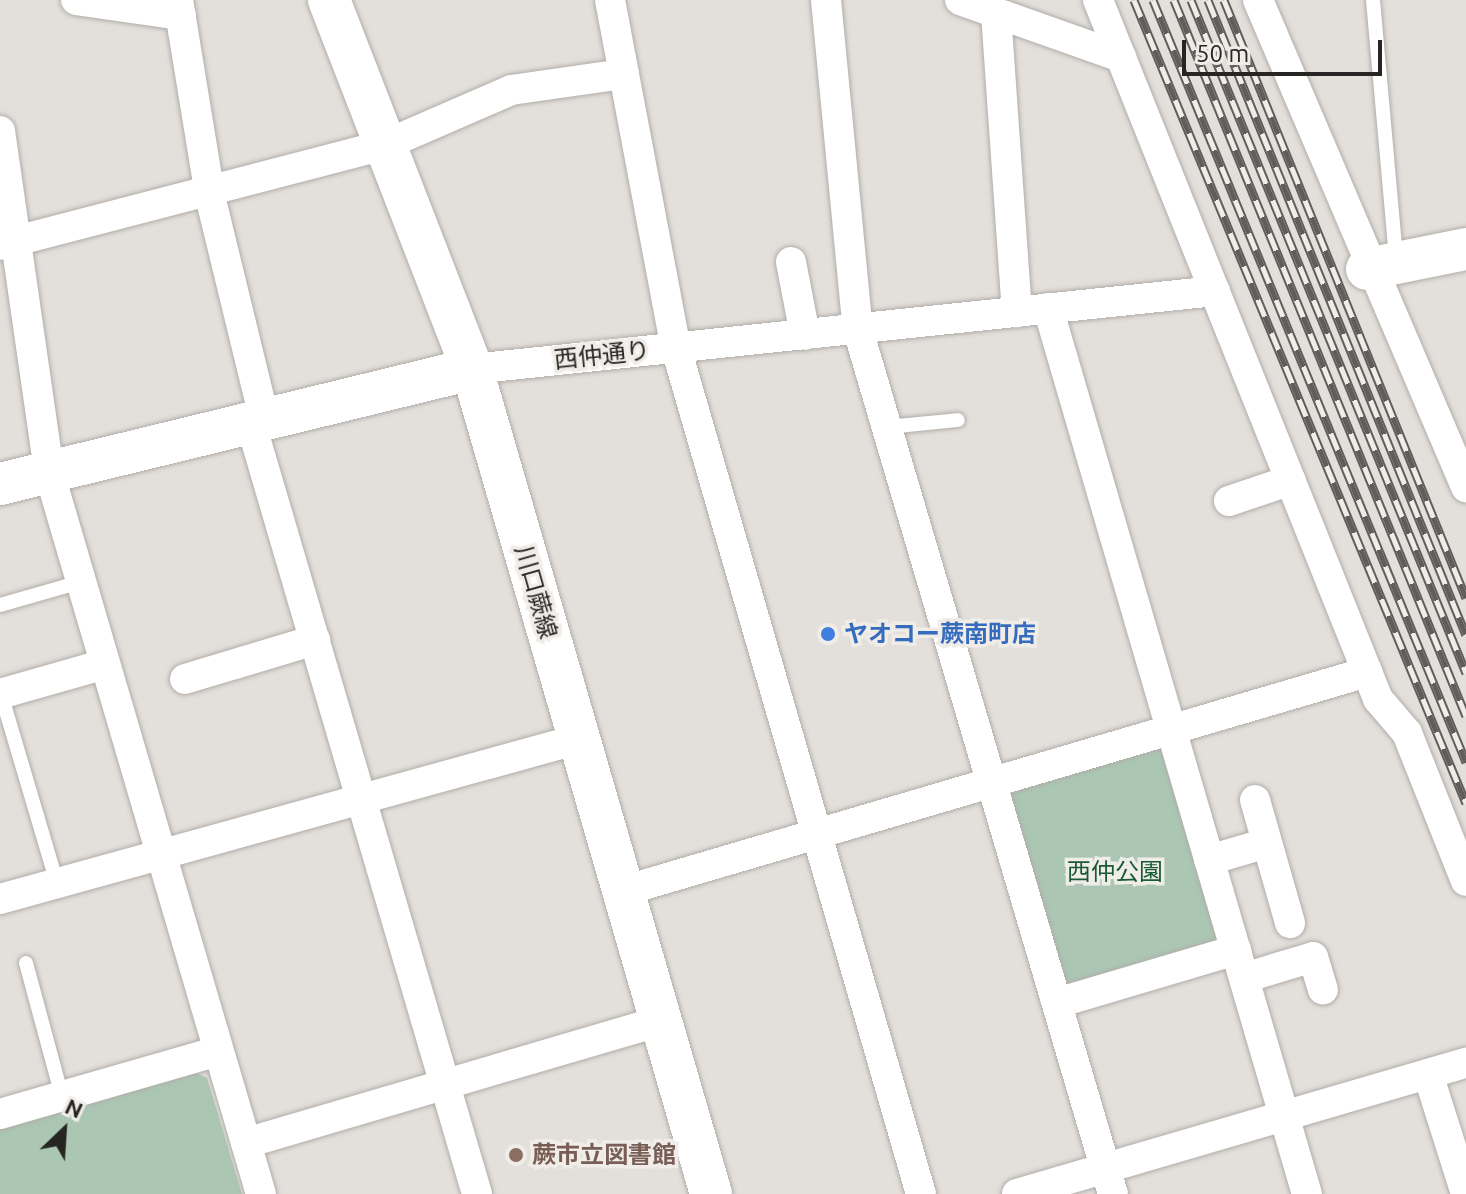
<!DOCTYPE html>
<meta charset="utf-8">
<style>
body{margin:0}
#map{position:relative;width:1466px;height:1194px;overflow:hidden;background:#e3dfdb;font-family:Ubuntu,"Noto Sans JP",sans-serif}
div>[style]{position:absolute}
.green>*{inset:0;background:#abc7b4}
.roads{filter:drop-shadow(0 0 2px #b1ada9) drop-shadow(0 0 2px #b1ada9)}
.lane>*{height:14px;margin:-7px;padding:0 7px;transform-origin:7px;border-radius:7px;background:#fff}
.street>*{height:30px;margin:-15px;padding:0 15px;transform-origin:15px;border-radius:15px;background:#fff}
.secondary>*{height:42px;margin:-21px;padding:0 21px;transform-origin:21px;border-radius:21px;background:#fff}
.rail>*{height:9px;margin-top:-4.5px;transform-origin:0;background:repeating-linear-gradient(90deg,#f0ece8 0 18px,#605e5c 0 36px);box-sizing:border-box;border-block:2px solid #605e5c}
.dots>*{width:22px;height:22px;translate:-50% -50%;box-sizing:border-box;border:4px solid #f0ece8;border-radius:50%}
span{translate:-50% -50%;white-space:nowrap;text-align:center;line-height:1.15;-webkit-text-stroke:7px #f0ece8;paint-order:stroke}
.street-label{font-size:24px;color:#262524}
.shop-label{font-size:24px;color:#366cbe;font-weight:700}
.left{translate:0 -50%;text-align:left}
.park-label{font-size:24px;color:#185b36}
.education-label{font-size:24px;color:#785e54;font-weight:700}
.north{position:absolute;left:24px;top:1090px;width:80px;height:80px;-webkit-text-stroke:6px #f0ece8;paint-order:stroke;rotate:25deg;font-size:22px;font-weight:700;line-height:32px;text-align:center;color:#262524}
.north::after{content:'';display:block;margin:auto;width:28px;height:36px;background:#262524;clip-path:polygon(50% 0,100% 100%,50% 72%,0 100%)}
.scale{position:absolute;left:1182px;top:40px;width:200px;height:36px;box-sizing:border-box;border:4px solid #262524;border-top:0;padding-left:10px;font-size:24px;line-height:28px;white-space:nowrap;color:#262524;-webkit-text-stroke:6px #f0ece8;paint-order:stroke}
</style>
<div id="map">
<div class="green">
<div style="clip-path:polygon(1163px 744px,1225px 945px,1065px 989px,1002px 790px)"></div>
<div style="clip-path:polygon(195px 1072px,207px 1078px,242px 1194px,0 1194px,0 1128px)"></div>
</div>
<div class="roads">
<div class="lane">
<div style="left:1373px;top:0;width:260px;rotate:84.9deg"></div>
<div style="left:887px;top:427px;width:71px;rotate:-5.6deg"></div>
<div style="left:0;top:605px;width:83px;rotate:-16deg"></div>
<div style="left:1px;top:694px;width:197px;rotate:73.5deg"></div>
<div style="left:26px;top:963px;width:138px;rotate:74.9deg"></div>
</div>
<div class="street">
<div style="left:76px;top:0;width:106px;rotate:8.1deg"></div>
<div style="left:178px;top:0;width:199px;rotate:80.7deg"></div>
<div style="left:210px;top:196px;width:232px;rotate:76.3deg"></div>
<div style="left:610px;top:0;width:354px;rotate:79.3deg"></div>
<div style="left:676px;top:348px;width:881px;rotate:73.85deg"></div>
<div style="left:826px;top:0;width:332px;rotate:84.5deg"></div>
<div style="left:858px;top:330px;width:901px;rotate:73.56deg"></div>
<div style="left:960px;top:0;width:171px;rotate:19.5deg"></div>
<div style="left:1098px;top:0;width:753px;rotate:68.17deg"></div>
<div style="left:1378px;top:699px;width:45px;rotate:49.5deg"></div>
<div style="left:1407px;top:733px;width:159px;rotate:68.3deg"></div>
<div style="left:1258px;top:0;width:530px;rotate:66.87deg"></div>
<div style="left:996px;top:13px;width:300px;rotate:86deg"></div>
<div style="left:0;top:131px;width:345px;rotate:81.8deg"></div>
<div style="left:49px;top:472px;width:752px;rotate:73.64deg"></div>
<div style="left:0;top:245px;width:400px;rotate:-14.6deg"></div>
<div style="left:387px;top:144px;width:135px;rotate:-23.5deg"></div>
<div style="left:511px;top:90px;width:114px;rotate:-8.1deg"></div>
<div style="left:791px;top:262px;width:74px;rotate:79.1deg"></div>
<div style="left:1048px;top:308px;width:923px;rotate:73.71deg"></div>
<div style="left:472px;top:369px;width:747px;rotate:-5.99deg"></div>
<div style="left:251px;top:424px;width:802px;rotate:73.64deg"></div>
<div style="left:1229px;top:501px;width:65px;rotate:-18.7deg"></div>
<div style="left:185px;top:679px;width:136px;rotate:-16.7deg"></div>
<div style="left:0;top:694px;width:109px;rotate:-15.9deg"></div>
<div style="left:1255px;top:800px;width:128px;rotate:74.1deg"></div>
<div style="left:1209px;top:860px;width:60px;rotate:-16.3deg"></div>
<div style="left:623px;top:891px;width:776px;rotate:-16.4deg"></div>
<div style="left:0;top:899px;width:601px;rotate:-15.45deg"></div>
<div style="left:1244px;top:978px;width:72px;rotate:-16.9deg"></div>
<div style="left:1313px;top:957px;width:34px;rotate:73deg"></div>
<div style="left:1057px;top:1003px;width:187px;rotate:-16.5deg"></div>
<div style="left:1428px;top:1074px;width:126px;rotate:72.4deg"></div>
<div style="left:0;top:1114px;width:227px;rotate:-16.1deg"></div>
<div style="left:246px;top:1143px;width:433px;rotate:-16.4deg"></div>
<div style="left:1017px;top:1194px;width:468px;rotate:-16.3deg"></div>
</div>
<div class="secondary">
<div style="left:329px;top:0;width:396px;rotate:68.8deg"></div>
<div style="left:472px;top:369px;width:859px;rotate:73.84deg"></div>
<div style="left:1367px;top:269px;width:101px;rotate:-11.4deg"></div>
<div style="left:0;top:484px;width:486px;rotate:-13.7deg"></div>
</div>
</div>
<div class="rail">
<div style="left:1134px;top:0;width:869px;rotate:67.54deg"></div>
<div style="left:1153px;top:0;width:824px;rotate:67.67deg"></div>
<div style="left:1174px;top:0;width:773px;rotate:67.81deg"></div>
<div style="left:1191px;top:0;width:727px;rotate:67.77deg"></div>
<div style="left:1208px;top:0;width:685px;rotate:67.89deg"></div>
<div style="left:1224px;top:0;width:645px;rotate:67.97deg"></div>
</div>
<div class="dots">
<div style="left:828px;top:634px;background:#3f7fe0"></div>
<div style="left:516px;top:1155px;background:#8d6e63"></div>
</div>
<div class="street-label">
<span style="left:602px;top:355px;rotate:-6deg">西仲通り</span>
<span style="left:536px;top:592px;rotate:74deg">川口蕨線</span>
</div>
<div class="shop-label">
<span class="left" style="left:844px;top:634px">ヤオコー蕨南町店</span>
</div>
<div class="park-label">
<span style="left:1115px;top:872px">西仲公園</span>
</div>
<div class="education-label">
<span class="left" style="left:532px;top:1155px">蕨市立図書館</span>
</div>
<div class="north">N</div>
<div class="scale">50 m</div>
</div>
